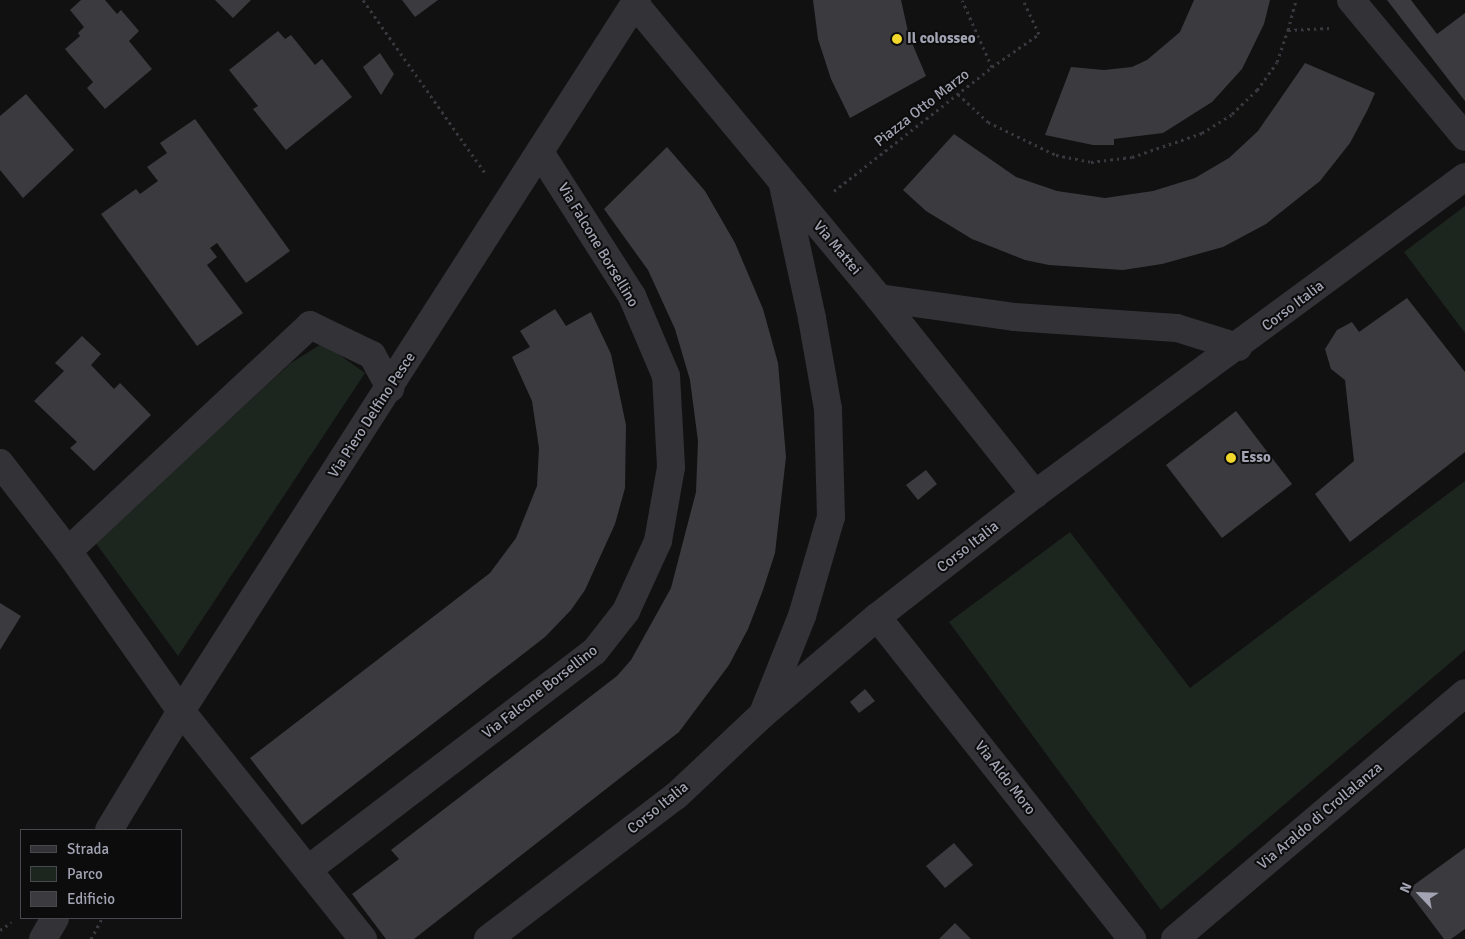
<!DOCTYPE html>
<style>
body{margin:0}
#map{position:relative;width:1465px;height:939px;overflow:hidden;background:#111112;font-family:Signika,sans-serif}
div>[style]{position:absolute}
.green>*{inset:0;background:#1d251f}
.building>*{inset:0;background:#3b3b3f}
.path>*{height:3px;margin-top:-1.5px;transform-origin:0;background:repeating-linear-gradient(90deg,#38393e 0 2.5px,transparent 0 6.5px)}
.minor>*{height:28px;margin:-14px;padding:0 14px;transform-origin:14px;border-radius:14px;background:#323237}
.dots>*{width:14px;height:14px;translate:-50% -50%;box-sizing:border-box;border:2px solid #0c0c0d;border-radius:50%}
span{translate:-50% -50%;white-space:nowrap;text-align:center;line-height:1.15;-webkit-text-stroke:4px #0c0c0d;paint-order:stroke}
.poi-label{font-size:15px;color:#a2a4b3;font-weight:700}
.left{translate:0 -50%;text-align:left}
.street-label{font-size:15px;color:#a2a4b3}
.legend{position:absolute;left:20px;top:829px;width:162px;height:90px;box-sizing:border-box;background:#0c0c0d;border:1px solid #48494f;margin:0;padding:6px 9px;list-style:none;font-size:15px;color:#a2a4b3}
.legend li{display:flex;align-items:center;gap:10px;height:25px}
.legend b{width:25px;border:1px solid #48494f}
.north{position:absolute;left:1395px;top:869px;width:50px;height:50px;-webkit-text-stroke:4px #0c0c0d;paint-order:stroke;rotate:294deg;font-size:14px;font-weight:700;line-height:20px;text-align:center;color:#a2a4b3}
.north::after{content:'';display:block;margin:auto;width:18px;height:22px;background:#a2a4b3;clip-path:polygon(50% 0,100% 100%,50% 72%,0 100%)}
</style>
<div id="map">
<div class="green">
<div style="clip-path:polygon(1465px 206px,1465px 333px,1404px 252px)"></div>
<div style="clip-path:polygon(323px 343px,365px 373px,178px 656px,95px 542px,291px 363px)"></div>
<div style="clip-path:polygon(1465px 481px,1465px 650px,1161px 910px,949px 622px,1070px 532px,1190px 688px)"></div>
</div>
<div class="building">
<div style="clip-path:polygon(81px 0,105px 0,117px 14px,121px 10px,139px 31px,129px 41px,152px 69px,105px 109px,87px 88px,93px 82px,65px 49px,80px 36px,78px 33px,84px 27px,70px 10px)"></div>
<div style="clip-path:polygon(215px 0,251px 0,233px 18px)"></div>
<div style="clip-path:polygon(402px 0,438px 0,415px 17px)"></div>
<div style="clip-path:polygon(813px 0,901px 0,909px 36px,926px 76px,850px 118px,831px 79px,818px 39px)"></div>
<div style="clip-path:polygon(1194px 0,1270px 0,1264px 24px,1242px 69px,1212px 102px,1163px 133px,1114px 139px,1114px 145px,1093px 145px,1045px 135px,1071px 67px,1104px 70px,1132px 67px,1147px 60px,1180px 32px)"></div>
<div style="clip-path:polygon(1387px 0,1411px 0,1437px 34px,1465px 13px,1465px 101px)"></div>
<div style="clip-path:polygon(278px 31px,285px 39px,291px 35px,315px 65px,322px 59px,352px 97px,286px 150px,253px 109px,258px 106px,229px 70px)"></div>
<div style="clip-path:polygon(380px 53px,394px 74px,381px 95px,363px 67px)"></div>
<div style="clip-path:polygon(1305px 63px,1375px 93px,1368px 109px,1350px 143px,1320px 181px,1266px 224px,1223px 247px,1162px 264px,1123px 270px,1049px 265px,1025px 260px,972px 239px,926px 211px,903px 190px,954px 134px,1016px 177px,1057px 191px,1105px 198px,1153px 191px,1195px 178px,1229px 158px,1258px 131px)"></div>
<div style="clip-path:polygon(26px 94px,74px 150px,23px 198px,0 170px,0 116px)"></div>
<div style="clip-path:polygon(195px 119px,290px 251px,246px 283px,217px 243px,210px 248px,217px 257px,207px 265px,243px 313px,197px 346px,101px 214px,136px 189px,140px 194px,158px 181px,147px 167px,167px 153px,160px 143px)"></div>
<div style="clip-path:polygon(667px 147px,705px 191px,735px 243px,763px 309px,778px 363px,786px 457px,775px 553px,763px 590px,748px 629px,729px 665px,679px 732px,414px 939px,386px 939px,352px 894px,399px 859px,391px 850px,617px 676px,631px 660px,671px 588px,696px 492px,698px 441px,690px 380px,675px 329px,648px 270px,604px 209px)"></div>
<div style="clip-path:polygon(1407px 298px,1465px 372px,1465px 452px,1350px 542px,1315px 494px,1354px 461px,1345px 380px,1331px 369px,1325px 349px,1337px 330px,1352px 322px,1359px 332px)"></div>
<div style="clip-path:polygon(555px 309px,566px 326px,591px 312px,611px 354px,626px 425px,625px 488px,615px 524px,585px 590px,571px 610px,545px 637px,302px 825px,250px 758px,490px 573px,516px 538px,537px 486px,539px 448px,532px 401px,512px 357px,530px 347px,520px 331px)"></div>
<div style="clip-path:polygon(82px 336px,101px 354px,91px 365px,114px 389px,120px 383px,151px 415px,94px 471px,70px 448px,77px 442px,34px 401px,64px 371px,55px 363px)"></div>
<div style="clip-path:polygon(1236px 411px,1292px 484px,1222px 538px,1166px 465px)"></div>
<div style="clip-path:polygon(926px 470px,937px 484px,918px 500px,906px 485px)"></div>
<div style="clip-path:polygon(0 603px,21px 616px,0 650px)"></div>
<div style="clip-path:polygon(865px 689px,875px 701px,859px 713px,850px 702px)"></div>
<div style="clip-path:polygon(954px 843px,973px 865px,945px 888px,926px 866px)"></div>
<div style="clip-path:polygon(1465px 848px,1465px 929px,1451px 939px,1444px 939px,1407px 890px)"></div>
<div style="clip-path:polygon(955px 923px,971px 939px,939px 939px)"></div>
</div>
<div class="path">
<div style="left:363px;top:0;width:212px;rotate:54.8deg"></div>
<div style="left:1288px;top:30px;width:31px;rotate:-75deg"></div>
<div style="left:992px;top:67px;width:57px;rotate:-35.1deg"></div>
<div style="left:1039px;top:34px;width:38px;rotate:-115deg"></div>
<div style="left:958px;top:94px;width:41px;rotate:43deg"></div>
<div style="left:988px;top:122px;width:76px;rotate:25.9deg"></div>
<div style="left:1056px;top:155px;width:36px;rotate:11deg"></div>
<div style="left:1091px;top:162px;width:41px;rotate:-7deg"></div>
<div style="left:1132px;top:157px;width:74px;rotate:-18.9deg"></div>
<div style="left:1202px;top:133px;width:36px;rotate:-32deg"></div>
<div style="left:1232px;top:114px;width:35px;rotate:-44deg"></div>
<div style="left:1257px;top:90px;width:34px;rotate:-54deg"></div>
<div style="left:1277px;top:62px;width:34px;rotate:-71deg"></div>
<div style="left:1288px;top:30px;width:42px;rotate:-2.7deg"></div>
<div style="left:834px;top:191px;width:201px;rotate:-38.1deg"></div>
<div style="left:992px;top:67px;width:73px;rotate:-114.1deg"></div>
<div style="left:0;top:930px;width:14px;rotate:-34deg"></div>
<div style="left:91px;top:939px;width:24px;rotate:-62deg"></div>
</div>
<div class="minor">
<div style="left:1351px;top:0;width:178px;rotate:50.2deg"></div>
<div style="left:635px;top:4px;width:382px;rotate:50.3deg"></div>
<div style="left:879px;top:298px;width:251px;rotate:51.5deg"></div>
<div style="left:879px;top:298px;width:136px;rotate:8deg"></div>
<div style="left:1014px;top:317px;width:163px;rotate:3.9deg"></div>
<div style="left:1177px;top:328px;width:64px;rotate:17.3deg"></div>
<div style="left:0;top:463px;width:111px;rotate:52.3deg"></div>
<div style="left:68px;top:551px;width:196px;rotate:54.8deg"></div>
<div style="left:181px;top:711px;width:292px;rotate:51.4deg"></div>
<div style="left:68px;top:551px;width:331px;rotate:-43deg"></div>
<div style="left:310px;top:325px;width:69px;rotate:25.8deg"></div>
<div style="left:372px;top:355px;width:38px;rotate:61deg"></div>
<div style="left:877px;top:617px;width:411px;rotate:51.6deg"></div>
<div style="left:764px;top:711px;width:102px;rotate:-68.2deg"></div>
<div style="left:802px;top:616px;width:103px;rotate:-73.7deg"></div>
<div style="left:831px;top:517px;width:108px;rotate:-91.6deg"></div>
<div style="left:828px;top:409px;width:92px;rotate:-100deg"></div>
<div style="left:812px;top:318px;width:136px;rotate:-102.3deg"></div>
<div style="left:109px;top:830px;width:139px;rotate:-58.8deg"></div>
<div style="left:181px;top:711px;width:845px;rotate:-57.33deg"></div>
<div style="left:310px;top:868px;width:357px;rotate:-37.3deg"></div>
<div style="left:594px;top:652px;width:52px;rotate:-52deg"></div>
<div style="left:626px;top:611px;width:77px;rotate:-65.4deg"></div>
<div style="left:658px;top:541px;width:75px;rotate:-80deg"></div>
<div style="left:671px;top:467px;width:91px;rotate:-93.1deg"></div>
<div style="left:666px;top:376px;width:87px;rotate:-113deg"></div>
<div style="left:632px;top:296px;width:171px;rotate:-122.6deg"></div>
<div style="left:43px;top:939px;width:24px;rotate:-60deg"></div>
<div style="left:488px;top:939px;width:236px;rotate:-37.3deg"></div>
<div style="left:676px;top:796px;width:120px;rotate:-43.3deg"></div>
<div style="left:763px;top:714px;width:150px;rotate:-40.4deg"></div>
<div style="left:877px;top:617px;width:200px;rotate:-37.9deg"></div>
<div style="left:1035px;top:494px;width:534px;rotate:-36.4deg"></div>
<div style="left:1175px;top:939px;width:380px;rotate:-40.3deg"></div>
</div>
<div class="dots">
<div style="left:897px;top:39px;background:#f1d62b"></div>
<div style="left:1231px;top:458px;background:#f1d62b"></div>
</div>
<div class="poi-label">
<span class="left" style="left:907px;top:39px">Il colosseo</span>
<span class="left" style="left:1241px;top:458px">Esso</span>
</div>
<div class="street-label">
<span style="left:922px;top:108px;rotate:-38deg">Piazza Otto Marzo</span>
<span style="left:598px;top:245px;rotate:59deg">Via Falcone Borsellino</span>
<span style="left:837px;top:248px;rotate:50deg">Via Mattei</span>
<span style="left:1293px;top:306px;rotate:-37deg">Corso Italia</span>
<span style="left:372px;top:415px;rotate:-57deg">Via Piero Delfino Pesce</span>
<span style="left:968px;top:547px;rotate:-38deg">Corso Italia</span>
<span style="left:540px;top:692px;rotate:-38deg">Via Falcone Borsellino</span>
<span style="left:1005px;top:778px;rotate:52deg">Via Aldo Moro</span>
<span style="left:658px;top:808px;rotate:-39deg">Corso Italia</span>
<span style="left:1320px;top:816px;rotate:-40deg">Via Araldo di Crollalanza</span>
</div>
<ul class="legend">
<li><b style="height:6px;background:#323237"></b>Strada</li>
<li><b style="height:14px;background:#1d251f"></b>Parco</li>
<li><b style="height:14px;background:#3b3b3f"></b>Edificio</li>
</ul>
<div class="north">N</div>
</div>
